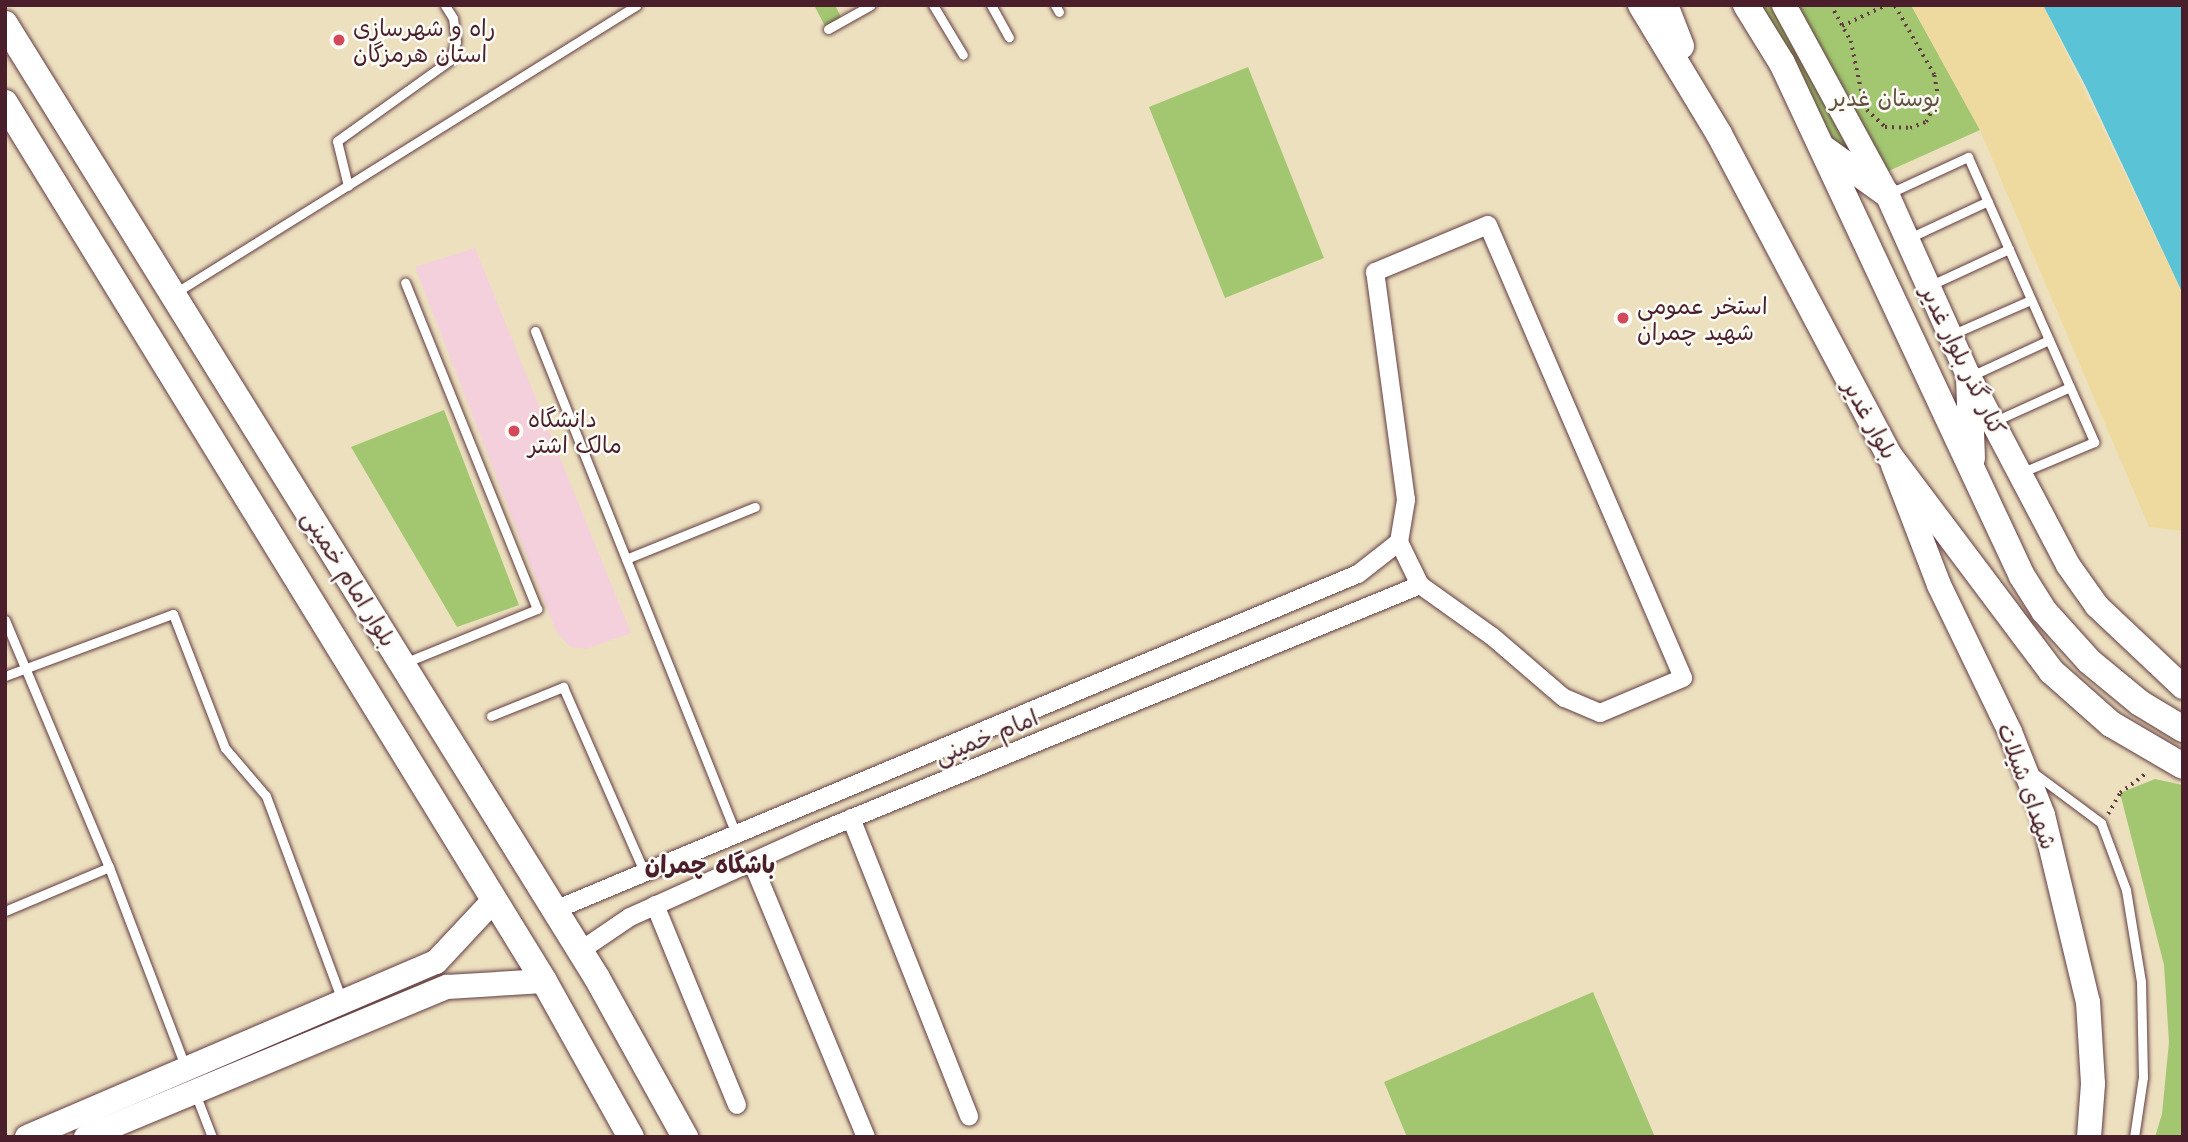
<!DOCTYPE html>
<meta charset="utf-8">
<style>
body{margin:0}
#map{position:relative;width:2188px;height:1142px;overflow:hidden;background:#ede0bf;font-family:Mali,"Playpen Sans Arabic",sans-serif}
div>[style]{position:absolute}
.built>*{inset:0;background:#f4cfdc}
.green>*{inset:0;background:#a3c771}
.sand>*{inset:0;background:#eeda9e}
.water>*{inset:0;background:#5ac3d6}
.path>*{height:3.5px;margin-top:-1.75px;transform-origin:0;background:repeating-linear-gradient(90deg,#623c41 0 2px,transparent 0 7px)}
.roads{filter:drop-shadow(0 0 2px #623c41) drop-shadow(0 0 2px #623c41)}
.lane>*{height:9px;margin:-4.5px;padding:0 4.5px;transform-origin:4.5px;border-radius:4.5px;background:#fff}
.street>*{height:18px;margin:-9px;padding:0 9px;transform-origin:9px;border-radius:9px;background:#fff}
.secondary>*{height:24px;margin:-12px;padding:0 12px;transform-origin:12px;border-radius:12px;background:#fff}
.primary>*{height:26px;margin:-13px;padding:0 13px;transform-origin:13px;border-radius:13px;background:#fff}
.dots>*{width:19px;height:19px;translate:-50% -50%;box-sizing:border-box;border:4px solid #fdfcf7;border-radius:50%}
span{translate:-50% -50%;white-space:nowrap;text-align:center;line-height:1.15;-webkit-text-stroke:5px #fdfcf7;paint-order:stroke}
.poi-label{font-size:23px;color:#4a1f2b}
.left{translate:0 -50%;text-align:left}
.park-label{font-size:23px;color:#655140}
.street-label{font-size:23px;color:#4a1f2b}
.neighbourhood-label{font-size:24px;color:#4a1f2b;font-weight:700}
.frame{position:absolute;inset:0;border:7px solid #4a1f2b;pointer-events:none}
</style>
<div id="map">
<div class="built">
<div style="clip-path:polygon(475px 248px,631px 633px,586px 649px,570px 647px,556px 631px,415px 267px)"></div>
</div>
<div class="green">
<div style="clip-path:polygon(814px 5px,835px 5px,843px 21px,827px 30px)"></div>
<div style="clip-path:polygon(1762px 5px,1911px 5px,1980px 130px,1855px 186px)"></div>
<div style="clip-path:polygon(1248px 67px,1324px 258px,1225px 298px,1149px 107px)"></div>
<div style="clip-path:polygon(444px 410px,519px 605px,457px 627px,351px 447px)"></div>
<div style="clip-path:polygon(2155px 779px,2183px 785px,2183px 1137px,2155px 1137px,2162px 1114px,2169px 1042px,2164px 965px,2120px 793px)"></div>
<div style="clip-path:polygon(1593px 992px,1655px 1137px,1407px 1137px,1384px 1082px)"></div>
</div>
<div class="sand">
<div style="clip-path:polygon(1911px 5px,2043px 5px,2183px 294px,2183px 531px,2149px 527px,1980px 130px)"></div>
</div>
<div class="water">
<div style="clip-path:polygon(2043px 5px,2183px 5px,2183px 294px,2086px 87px)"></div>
</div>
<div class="path">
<div style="left:1831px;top:5px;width:41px;rotate:60.9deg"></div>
<div style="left:1851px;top:41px;width:64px;rotate:78.3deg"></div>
<div style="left:1842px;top:26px;width:49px;rotate:-25.5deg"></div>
<div style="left:1867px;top:110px;width:25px;rotate:43deg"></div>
<div style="left:1885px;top:127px;width:25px;rotate:2deg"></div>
<div style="left:1910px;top:128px;width:17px;rotate:-21deg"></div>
<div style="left:1926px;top:122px;width:27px;rotate:-63deg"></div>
<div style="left:1938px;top:98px;width:23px;rotate:-100deg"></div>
<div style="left:1934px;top:75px;width:81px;rotate:-119.7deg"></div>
<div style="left:2108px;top:814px;width:24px;rotate:-60deg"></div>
<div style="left:2120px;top:793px;width:35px;rotate:-37deg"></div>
</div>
<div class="roads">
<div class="lane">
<div style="left:933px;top:5px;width:58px;rotate:59deg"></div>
<div style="left:991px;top:5px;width:37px;rotate:61deg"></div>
<div style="left:1055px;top:5px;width:8px;rotate:60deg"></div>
<div style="left:828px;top:29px;width:49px;rotate:-29.2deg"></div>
<div style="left:348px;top:186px;width:46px;rotate:-103.7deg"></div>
<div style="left:337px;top:141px;width:139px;rotate:-35.6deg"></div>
<div style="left:450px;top:60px;width:19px;rotate:-72deg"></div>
<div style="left:456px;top:42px;width:24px;rotate:-97deg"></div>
<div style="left:453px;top:18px;width:15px;rotate:-122deg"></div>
<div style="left:1890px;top:193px;width:86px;rotate:-24.8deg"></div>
<div style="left:1968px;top:157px;width:312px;rotate:66.1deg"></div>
<div style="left:2094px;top:442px;width:77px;rotate:157.1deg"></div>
<div style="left:1907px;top:239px;width:89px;rotate:-25.1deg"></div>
<div style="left:1931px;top:285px;width:86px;rotate:-24.8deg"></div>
<div style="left:175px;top:293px;width:544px;rotate:-31.94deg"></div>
<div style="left:535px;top:331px;width:542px;rotate:68.22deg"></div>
<div style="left:1953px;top:334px;width:85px;rotate:-23.6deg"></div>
<div style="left:1971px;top:376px;width:86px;rotate:-24.8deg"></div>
<div style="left:1995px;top:421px;width:82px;rotate:-24.4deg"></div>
<div style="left:626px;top:559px;width:139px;rotate:-22deg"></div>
<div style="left:5px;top:620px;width:268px;rotate:67.2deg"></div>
<div style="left:109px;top:867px;width:213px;rotate:69.1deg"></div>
<div style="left:404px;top:663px;width:144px;rotate:-22.1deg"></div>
<div style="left:537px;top:609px;width:352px;rotate:-112deg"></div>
<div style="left:5px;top:676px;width:179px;rotate:-20.3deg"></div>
<div style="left:173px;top:614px;width:144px;rotate:68.8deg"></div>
<div style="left:225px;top:748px;width:63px;rotate:49.5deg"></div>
<div style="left:266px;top:796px;width:218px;rotate:69.6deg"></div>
<div style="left:491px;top:716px;width:78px;rotate:-21.9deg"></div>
<div style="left:563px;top:687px;width:204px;rotate:66.3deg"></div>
<div style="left:2034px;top:773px;width:84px;rotate:36.7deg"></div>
<div style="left:2101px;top:823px;width:72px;rotate:69.5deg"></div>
<div style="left:2126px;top:890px;width:93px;rotate:80.7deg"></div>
<div style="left:2141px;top:982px;width:95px;rotate:88.8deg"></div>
<div style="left:2143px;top:1077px;width:61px;rotate:98.5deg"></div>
<div style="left:5px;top:911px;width:113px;rotate:-22.9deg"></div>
<div style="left:195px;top:1093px;width:47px;rotate:68.9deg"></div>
</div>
<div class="street">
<div style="left:1488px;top:225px;width:493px;rotate:66.7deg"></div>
<div style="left:1683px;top:678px;width:90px;rotate:157.1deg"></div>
<div style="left:1600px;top:713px;width:39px;rotate:-157deg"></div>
<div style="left:1564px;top:698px;width:94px;rotate:-139.3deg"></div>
<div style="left:1493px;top:637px;width:90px;rotate:-144.5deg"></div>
<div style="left:1420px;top:585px;width:48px;rotate:-116deg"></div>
<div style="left:1399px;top:542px;width:43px;rotate:-80.5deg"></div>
<div style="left:1406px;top:500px;width:230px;rotate:-97.7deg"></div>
<div style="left:1375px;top:272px;width:122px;rotate:-22.6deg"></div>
<div style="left:851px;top:818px;width:321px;rotate:68.4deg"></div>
<div style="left:752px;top:862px;width:298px;rotate:67.5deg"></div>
<div style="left:655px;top:905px;width:216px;rotate:67.7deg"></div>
<div style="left:555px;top:910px;width:870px;rotate:-22.71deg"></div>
<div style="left:1358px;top:574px;width:52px;rotate:-38deg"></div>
<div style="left:580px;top:951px;width:60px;rotate:-34.2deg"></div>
<div style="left:630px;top:917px;width:204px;rotate:-24.3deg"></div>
<div style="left:816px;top:833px;width:653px;rotate:-22.32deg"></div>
</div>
<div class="secondary">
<div style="left:1784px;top:5px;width:215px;rotate:61.4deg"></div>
<div style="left:1887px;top:194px;width:201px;rotate:65.9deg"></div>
<div style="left:1969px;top:377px;width:212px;rotate:62.2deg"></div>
<div style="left:2068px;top:565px;width:50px;rotate:54.7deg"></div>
<div style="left:2097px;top:606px;width:118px;rotate:43.3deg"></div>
<div style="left:1893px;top:465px;width:129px;rotate:69deg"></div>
<div style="left:1939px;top:585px;width:163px;rotate:64.2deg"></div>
<div style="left:2010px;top:732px;width:89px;rotate:68.3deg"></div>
<div style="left:2043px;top:815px;width:192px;rotate:76.5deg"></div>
<div style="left:2088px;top:1002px;width:82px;rotate:86.5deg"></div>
<div style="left:2093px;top:1084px;width:53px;rotate:94.3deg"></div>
<div style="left:27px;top:1137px;width:445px;rotate:-23.2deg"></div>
<div style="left:436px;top:962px;width:83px;rotate:-46.9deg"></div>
<div style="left:86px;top:1137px;width:391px;rotate:-22.6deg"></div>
<div style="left:447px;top:987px;width:97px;rotate:-3.5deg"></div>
</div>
<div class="primary">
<div style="left:1641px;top:5px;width:151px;rotate:58.8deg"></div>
<div style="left:1719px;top:134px;width:363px;rotate:62.1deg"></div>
<div style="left:1889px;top:455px;width:270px;rotate:53.1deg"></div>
<div style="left:2051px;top:671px;width:80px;rotate:41.5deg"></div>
<div style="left:2111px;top:724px;width:83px;rotate:30.3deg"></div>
<div style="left:1665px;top:5px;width:44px;rotate:68.7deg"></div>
<div style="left:1746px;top:5px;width:68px;rotate:58.2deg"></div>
<div style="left:1782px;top:63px;width:566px;rotate:64.93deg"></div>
<div style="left:2022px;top:576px;width:41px;rotate:57.8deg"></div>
<div style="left:2044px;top:611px;width:67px;rotate:48deg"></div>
<div style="left:2089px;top:661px;width:66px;rotate:39.5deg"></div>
<div style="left:2140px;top:703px;width:50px;rotate:31.2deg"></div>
<div style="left:5px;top:24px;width:1123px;rotate:58.18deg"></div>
<div style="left:597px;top:978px;width:182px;rotate:61deg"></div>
<div style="left:5px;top:103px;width:1030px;rotate:58.45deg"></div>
<div style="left:544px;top:981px;width:179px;rotate:60.9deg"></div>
<div style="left:1823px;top:148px;width:79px;rotate:35.7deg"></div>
<div style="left:1969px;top:377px;width:81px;rotate:87.9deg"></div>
</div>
</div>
<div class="dots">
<div style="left:339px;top:40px;background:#d1495b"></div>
<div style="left:1623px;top:318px;background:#d1495b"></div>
<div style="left:514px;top:431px;background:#d1495b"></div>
</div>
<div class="poi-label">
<span class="left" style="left:353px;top:40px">راه و شهرسازی<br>استان هرمزگان</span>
<span class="left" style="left:1637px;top:318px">استخر عمومی<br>شهید چمران</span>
<span class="left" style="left:528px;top:431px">دانشگاه<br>مالک اشتر</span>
</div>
<div class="park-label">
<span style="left:1885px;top:97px">بوستان غدیر</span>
</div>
<div class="street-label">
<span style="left:1964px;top:360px;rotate:64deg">کنار گذر بلوار غدیر</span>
<span style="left:1871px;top:419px;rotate:61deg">بلوار غدیر</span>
<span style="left:350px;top:578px;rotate:58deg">بلوار امام خمینی</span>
<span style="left:986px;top:736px;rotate:-22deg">امام خمینی</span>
<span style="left:2028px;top:786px;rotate:70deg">شهدای شیلات</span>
</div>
<div class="neighbourhood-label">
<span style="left:710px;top:864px">باشگاه چمران</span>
</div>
<div class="frame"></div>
</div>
